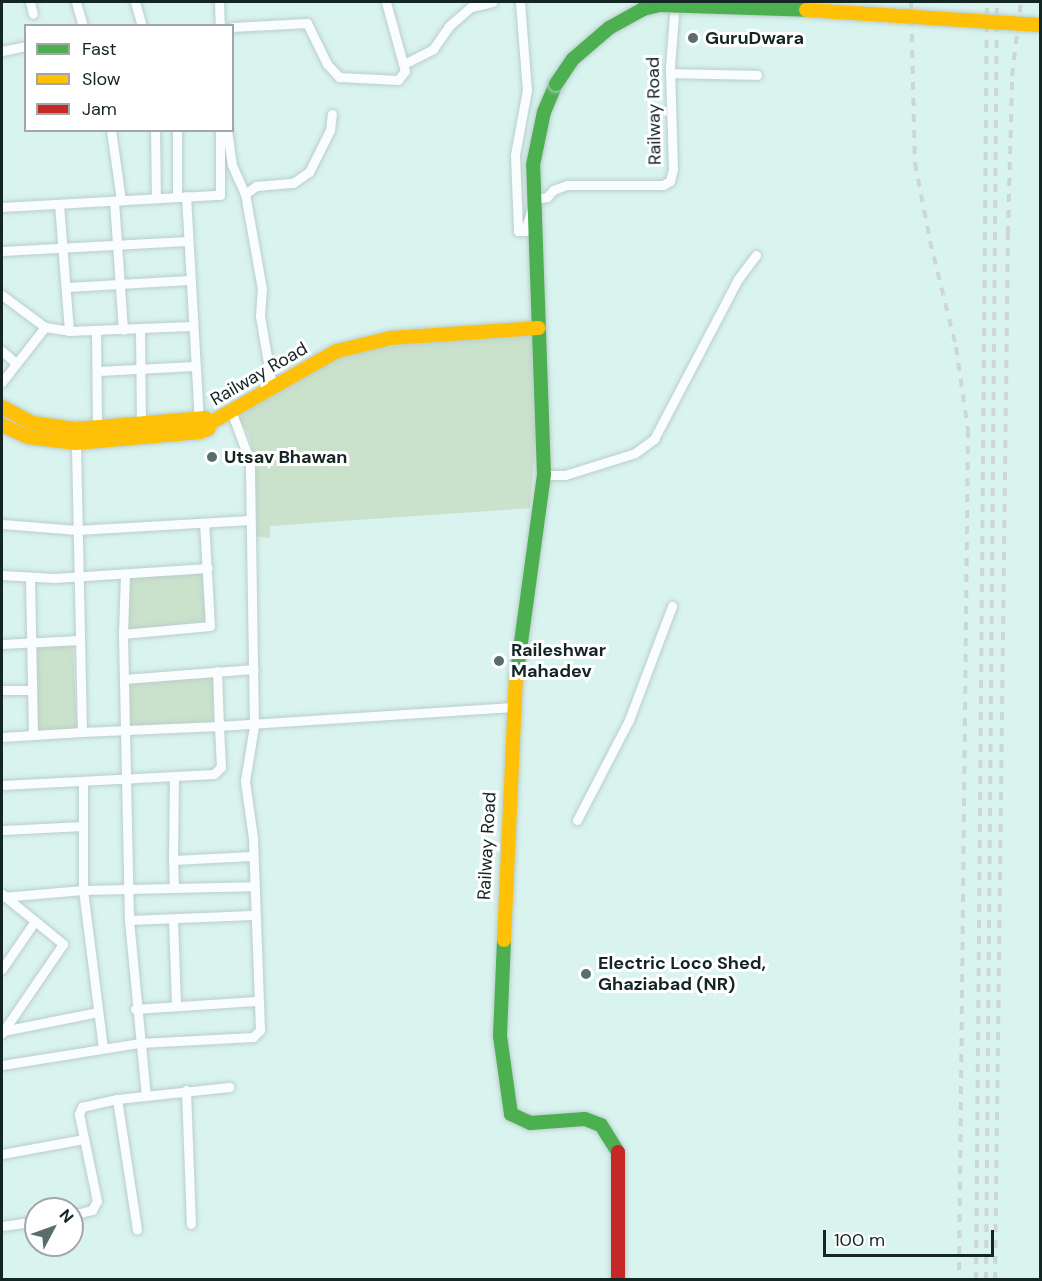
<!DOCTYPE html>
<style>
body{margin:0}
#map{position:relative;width:1042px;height:1281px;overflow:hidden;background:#d9f3ef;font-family:"DM Sans",sans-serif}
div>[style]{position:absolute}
.green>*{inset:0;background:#cae1cc}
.roads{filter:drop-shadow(0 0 2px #bacecb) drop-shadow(0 0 2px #bacecb)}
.street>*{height:9px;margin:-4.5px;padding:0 4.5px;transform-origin:4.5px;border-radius:4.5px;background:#f9fdfd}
.fast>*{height:14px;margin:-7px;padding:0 7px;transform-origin:7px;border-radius:7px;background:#4caf50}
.slow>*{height:14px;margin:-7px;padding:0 7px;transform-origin:7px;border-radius:7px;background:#ffc107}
.jam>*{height:14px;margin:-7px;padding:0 7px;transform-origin:7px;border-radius:7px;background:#c62828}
.rail>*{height:4px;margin-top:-2px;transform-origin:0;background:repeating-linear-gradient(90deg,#cfd6d6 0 8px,transparent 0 16px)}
.bridges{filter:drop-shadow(0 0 2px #bacecb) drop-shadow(0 0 2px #bacecb)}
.fast-bridge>*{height:14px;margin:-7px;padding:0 7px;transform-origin:7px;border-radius:7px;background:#4caf50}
.slow-bridge>*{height:14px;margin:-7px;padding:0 7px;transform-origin:7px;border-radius:7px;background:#ffc107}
.dots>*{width:16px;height:16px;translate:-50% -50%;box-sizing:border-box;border:3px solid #fff;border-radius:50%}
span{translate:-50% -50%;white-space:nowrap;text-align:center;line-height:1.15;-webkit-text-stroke:6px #fff;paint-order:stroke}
.poi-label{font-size:18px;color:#142624;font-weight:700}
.left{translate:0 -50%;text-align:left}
.street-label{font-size:18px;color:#142624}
.frame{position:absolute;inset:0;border:3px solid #142624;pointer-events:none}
.legend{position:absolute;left:24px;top:24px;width:210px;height:108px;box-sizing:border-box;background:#fff;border:2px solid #a1a8a7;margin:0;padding:8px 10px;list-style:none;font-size:18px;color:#142624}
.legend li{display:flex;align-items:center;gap:12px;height:30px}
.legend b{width:30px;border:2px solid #a1a8a7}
.north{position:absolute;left:24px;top:1197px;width:60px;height:60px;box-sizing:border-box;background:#fff;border:2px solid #a1a8a7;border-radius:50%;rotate:49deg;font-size:16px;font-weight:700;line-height:24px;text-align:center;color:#142624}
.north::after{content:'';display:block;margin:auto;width:21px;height:27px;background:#596e6b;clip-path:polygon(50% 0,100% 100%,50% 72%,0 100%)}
.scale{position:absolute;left:823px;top:1230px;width:171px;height:27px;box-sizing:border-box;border:3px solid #142624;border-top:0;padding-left:8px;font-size:18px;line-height:21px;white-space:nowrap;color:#142624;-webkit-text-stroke:4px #fff;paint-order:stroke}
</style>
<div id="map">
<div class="green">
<div style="clip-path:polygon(529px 333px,534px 336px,536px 436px,530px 508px,270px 526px,270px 538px,252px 536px,255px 460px,248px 433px,235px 413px,313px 365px,365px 349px)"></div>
<div style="clip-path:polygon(204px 573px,206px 625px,127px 630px,129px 577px)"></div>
<div style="clip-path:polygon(73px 645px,77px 729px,37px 730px,33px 647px)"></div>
<div style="clip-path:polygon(214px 674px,213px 723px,128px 726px,127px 682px)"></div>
</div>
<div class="roads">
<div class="street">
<div style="left:30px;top:2px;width:12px;rotate:76deg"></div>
<div style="left:76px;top:2px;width:25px;rotate:74deg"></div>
<div style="left:135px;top:2px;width:25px;rotate:74deg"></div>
<div style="left:219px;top:2px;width:24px;rotate:88deg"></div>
<div style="left:520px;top:2px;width:88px;rotate:85.5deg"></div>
<div style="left:527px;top:90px;width:66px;rotate:100.5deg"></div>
<div style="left:515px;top:155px;width:76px;rotate:87.7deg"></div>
<div style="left:518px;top:231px;width:7px"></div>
<div style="left:525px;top:231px;width:34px;rotate:-73deg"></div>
<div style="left:535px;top:199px;width:12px;rotate:-9deg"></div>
<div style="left:547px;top:197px;width:9px;rotate:-49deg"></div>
<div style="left:553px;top:190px;width:15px;rotate:-20deg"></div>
<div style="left:567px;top:185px;width:96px"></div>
<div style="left:663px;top:185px;width:8px;rotate:-30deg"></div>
<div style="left:670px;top:181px;width:12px;rotate:-76deg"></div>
<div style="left:673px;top:169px;width:102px;rotate:-91.7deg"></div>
<div style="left:670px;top:67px;width:65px;rotate:-85.6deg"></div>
<div style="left:232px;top:27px;width:75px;rotate:-3.1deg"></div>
<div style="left:307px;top:23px;width:46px;rotate:64deg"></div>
<div style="left:327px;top:64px;width:18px;rotate:47deg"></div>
<div style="left:339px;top:77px;width:59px;rotate:2.9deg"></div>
<div style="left:398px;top:80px;width:11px;rotate:-52deg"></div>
<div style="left:405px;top:71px;width:72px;rotate:-105.4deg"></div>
<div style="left:2px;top:51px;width:25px;rotate:-12deg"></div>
<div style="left:404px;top:64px;width:33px;rotate:-27deg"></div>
<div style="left:433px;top:49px;width:28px;rotate:-55deg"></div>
<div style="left:449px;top:26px;width:29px;rotate:-41deg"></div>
<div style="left:471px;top:7px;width:22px;rotate:-13deg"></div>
<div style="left:670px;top:73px;width:87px;rotate:1.3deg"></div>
<div style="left:111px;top:130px;width:71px;rotate:81.9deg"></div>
<div style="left:155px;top:130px;width:68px;rotate:89.2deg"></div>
<div style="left:227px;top:130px;width:35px;rotate:82deg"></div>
<div style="left:232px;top:165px;width:32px;rotate:66deg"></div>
<div style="left:186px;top:196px;width:226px;rotate:86.7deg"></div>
<div style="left:177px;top:197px;width:67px;rotate:-90deg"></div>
<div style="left:114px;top:201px;width:129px;rotate:86deg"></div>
<div style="left:59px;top:204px;width:127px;rotate:85.5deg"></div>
<div style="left:2px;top:207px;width:218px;rotate:-3.2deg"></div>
<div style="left:220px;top:195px;width:65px;rotate:-90deg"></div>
<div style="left:2px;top:251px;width:185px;rotate:-3.1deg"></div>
<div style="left:67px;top:287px;width:122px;rotate:-3.3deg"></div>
<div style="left:2px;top:295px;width:54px;rotate:36.7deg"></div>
<div style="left:140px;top:329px;width:95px;rotate:89.4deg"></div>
<div style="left:96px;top:330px;width:97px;rotate:89.4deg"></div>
<div style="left:2px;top:351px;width:18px;rotate:41deg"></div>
<div style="left:98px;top:371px;width:96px;rotate:-3deg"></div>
<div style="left:2px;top:382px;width:70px;rotate:-52deg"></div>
<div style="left:45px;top:327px;width:24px;rotate:9deg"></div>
<div style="left:69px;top:331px;width:122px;rotate:-2.3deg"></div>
<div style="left:272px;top:386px;width:71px;rotate:-99.7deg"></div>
<div style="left:260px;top:316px;width:27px;rotate:-86deg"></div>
<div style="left:262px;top:289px;width:97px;rotate:-100.1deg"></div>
<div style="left:245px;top:194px;width:14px;rotate:-36deg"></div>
<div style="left:256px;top:186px;width:37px;rotate:-5deg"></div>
<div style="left:293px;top:183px;width:19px;rotate:-35deg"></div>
<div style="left:309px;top:172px;width:47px;rotate:-63.4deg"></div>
<div style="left:330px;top:130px;width:16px;rotate:-83deg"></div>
<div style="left:544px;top:475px;width:21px"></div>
<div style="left:565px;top:475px;width:73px;rotate:-17.4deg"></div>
<div style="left:635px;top:453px;width:24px;rotate:-36deg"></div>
<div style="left:654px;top:439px;width:181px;rotate:-62.3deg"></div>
<div style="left:738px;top:279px;width:30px;rotate:-53deg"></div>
<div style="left:2px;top:524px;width:75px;rotate:4.6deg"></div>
<div style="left:77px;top:530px;width:173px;rotate:-3.3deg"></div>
<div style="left:125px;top:574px;width:60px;rotate:91.9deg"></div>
<div style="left:123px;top:634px;width:87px;rotate:-5.3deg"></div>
<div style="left:210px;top:626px;width:103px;rotate:-93.3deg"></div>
<div style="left:2px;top:575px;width:52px;rotate:3.3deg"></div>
<div style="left:54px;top:578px;width:154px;rotate:-3.7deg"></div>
<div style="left:30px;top:578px;width:157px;rotate:88.9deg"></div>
<div style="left:123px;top:634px;width:286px;rotate:88.8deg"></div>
<div style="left:129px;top:920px;width:176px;rotate:84.5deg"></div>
<div style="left:2px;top:644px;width:77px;rotate:-3deg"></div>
<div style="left:124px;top:679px;width:130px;rotate:-4.4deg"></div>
<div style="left:2px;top:690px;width:29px"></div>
<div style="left:82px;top:732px;width:137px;rotate:-2.5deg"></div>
<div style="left:219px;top:726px;width:55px;rotate:-92.1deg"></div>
<div style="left:2px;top:737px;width:80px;rotate:-3.6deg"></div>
<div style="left:82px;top:732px;width:295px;rotate:-91.2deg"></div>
<div style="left:174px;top:777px;width:83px;rotate:90.7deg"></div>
<div style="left:173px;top:860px;width:79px;rotate:-2.9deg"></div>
<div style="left:83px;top:781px;width:109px;rotate:90deg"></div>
<div style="left:83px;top:890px;width:159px;rotate:82.8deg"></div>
<div style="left:2px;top:785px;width:212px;rotate:-3deg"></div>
<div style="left:214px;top:774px;width:10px;rotate:-45deg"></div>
<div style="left:221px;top:767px;width:41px;rotate:-92.8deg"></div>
<div style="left:219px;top:726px;width:294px;rotate:-3.7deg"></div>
<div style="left:577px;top:820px;width:113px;rotate:-62.5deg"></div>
<div style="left:629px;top:720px;width:122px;rotate:-69.3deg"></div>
<div style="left:3px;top:830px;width:80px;rotate:-2.9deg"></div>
<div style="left:173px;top:860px;width:28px;rotate:88deg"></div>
<div style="left:2px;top:894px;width:79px;rotate:39.3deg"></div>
<div style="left:63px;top:944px;width:108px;rotate:124.4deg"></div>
<div style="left:2px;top:897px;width:81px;rotate:-4.9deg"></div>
<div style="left:83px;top:890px;width:170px;rotate:-1.3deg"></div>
<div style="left:173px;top:919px;width:87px;rotate:88deg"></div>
<div style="left:129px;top:920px;width:124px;rotate:-2.3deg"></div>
<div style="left:2px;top:969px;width:58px;rotate:-55.5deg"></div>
<div style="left:135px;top:1009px;width:121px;rotate:-3.8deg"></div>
<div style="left:3px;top:1031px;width:97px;rotate:-11.3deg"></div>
<div style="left:2px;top:1065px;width:140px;rotate:-9.1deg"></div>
<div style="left:140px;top:1043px;width:113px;rotate:-3deg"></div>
<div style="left:253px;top:1037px;width:10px;rotate:-45deg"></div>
<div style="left:260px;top:1030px;width:192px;rotate:-92.1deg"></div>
<div style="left:253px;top:838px;width:58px;rotate:-98deg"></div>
<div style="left:245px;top:781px;width:56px;rotate:-80.7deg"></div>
<div style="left:254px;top:726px;width:264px;rotate:-90.9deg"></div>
<div style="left:250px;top:462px;width:52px;rotate:-110.2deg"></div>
<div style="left:186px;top:1090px;width:134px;rotate:87.9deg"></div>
<div style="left:117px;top:1099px;width:132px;rotate:81.3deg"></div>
<div style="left:2px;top:1154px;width:83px;rotate:-10.4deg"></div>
<div style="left:72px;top:1215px;width:21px;rotate:-14deg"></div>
<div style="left:92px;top:1210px;width:10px;rotate:-61deg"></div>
<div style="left:97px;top:1201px;width:89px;rotate:-101.7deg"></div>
<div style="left:79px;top:1114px;width:8px;rotate:-67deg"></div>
<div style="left:82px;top:1107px;width:36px;rotate:-13deg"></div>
<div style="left:117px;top:1099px;width:113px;rotate:-6.1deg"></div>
<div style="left:2px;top:1226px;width:34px;rotate:-8deg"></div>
</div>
<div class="fast">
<div style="left:516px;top:679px;width:206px;rotate:-82.2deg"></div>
<div style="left:544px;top:475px;width:310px;rotate:-92deg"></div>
<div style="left:533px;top:165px;width:54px;rotate:-78.3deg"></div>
<div style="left:544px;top:112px;width:30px;rotate:-67deg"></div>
<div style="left:504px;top:940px;width:96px;rotate:92.4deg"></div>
<div style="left:500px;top:1036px;width:79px;rotate:82deg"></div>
<div style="left:511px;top:1114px;width:21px;rotate:25deg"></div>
<div style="left:530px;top:1123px;width:55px;rotate:-4.2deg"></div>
<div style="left:585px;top:1119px;width:17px;rotate:21deg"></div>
<div style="left:601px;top:1125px;width:32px;rotate:58deg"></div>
</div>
<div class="slow">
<div style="left:2px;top:407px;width:34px;rotate:28deg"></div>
<div style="left:32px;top:423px;width:44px;rotate:7.8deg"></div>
<div style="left:76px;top:429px;width:129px;rotate:-4.9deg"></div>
<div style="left:205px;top:418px;width:7px;rotate:45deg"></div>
<div style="left:210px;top:423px;width:146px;rotate:-29.6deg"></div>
<div style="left:337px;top:351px;width:56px;rotate:-13.5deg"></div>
<div style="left:391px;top:338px;width:148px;rotate:-3.9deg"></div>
<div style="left:2px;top:425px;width:29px;rotate:25deg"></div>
<div style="left:28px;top:437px;width:48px;rotate:7.1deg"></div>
<div style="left:76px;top:443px;width:124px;rotate:-5.1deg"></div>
<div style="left:200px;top:432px;width:9px;rotate:-21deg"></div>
<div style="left:208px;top:429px;width:6px;rotate:-72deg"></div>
<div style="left:504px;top:940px;width:261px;rotate:-87.4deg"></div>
</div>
<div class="jam">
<div style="left:618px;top:1152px;width:128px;rotate:90deg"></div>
</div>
</div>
<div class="rail">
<div style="left:911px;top:2px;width:161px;rotate:88.6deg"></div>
<div style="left:915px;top:163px;width:79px;rotate:79.1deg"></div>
<div style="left:930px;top:241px;width:109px;rotate:76.2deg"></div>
<div style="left:956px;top:347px;width:84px;rotate:81.8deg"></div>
<div style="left:968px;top:430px;width:850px;rotate:90.61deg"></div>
<div style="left:976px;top:1280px;width:1278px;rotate:-89.51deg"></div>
<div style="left:986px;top:1280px;width:1278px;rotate:-89.51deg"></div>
<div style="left:995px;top:1280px;width:1046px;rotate:-89.29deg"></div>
<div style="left:1008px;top:234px;width:158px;rotate:-88.5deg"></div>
<div style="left:1012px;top:76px;width:75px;rotate:-83.1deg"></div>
</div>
<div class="bridges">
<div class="fast-bridge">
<div style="left:556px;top:84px;width:30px;rotate:-56deg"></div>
<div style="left:573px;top:59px;width:48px;rotate:-40.7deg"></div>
<div style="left:609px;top:28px;width:39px;rotate:-29deg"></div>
<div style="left:643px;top:9px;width:16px;rotate:-14deg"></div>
<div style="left:659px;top:5px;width:147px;rotate:1.9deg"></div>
</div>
<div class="slow-bridge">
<div style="left:806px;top:10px;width:234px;rotate:3.7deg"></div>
</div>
</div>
<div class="dots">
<div style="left:693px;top:38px;background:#596e6b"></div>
<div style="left:212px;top:457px;background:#596e6b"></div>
<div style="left:499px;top:661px;background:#596e6b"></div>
<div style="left:586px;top:974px;background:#596e6b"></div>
</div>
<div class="poi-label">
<span class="left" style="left:705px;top:38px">GuruDwara</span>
<span class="left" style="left:224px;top:457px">Utsav Bhawan</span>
<span class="left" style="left:511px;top:661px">Raileshwar<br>Mahadev</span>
<span class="left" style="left:598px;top:974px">Electric Loco Shed,<br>Ghaziabad (NR)</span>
</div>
<div class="street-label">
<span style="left:654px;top:111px;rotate:-91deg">Railway Road</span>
<span style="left:259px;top:374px;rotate:-30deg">Railway Road</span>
<span style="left:487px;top:846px;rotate:-87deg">Railway Road</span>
</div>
<div class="frame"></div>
<ul class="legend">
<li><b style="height:8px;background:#4caf50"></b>Fast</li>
<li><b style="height:8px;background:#ffc107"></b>Slow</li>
<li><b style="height:8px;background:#c62828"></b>Jam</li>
</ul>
<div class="north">N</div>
<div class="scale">100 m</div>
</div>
